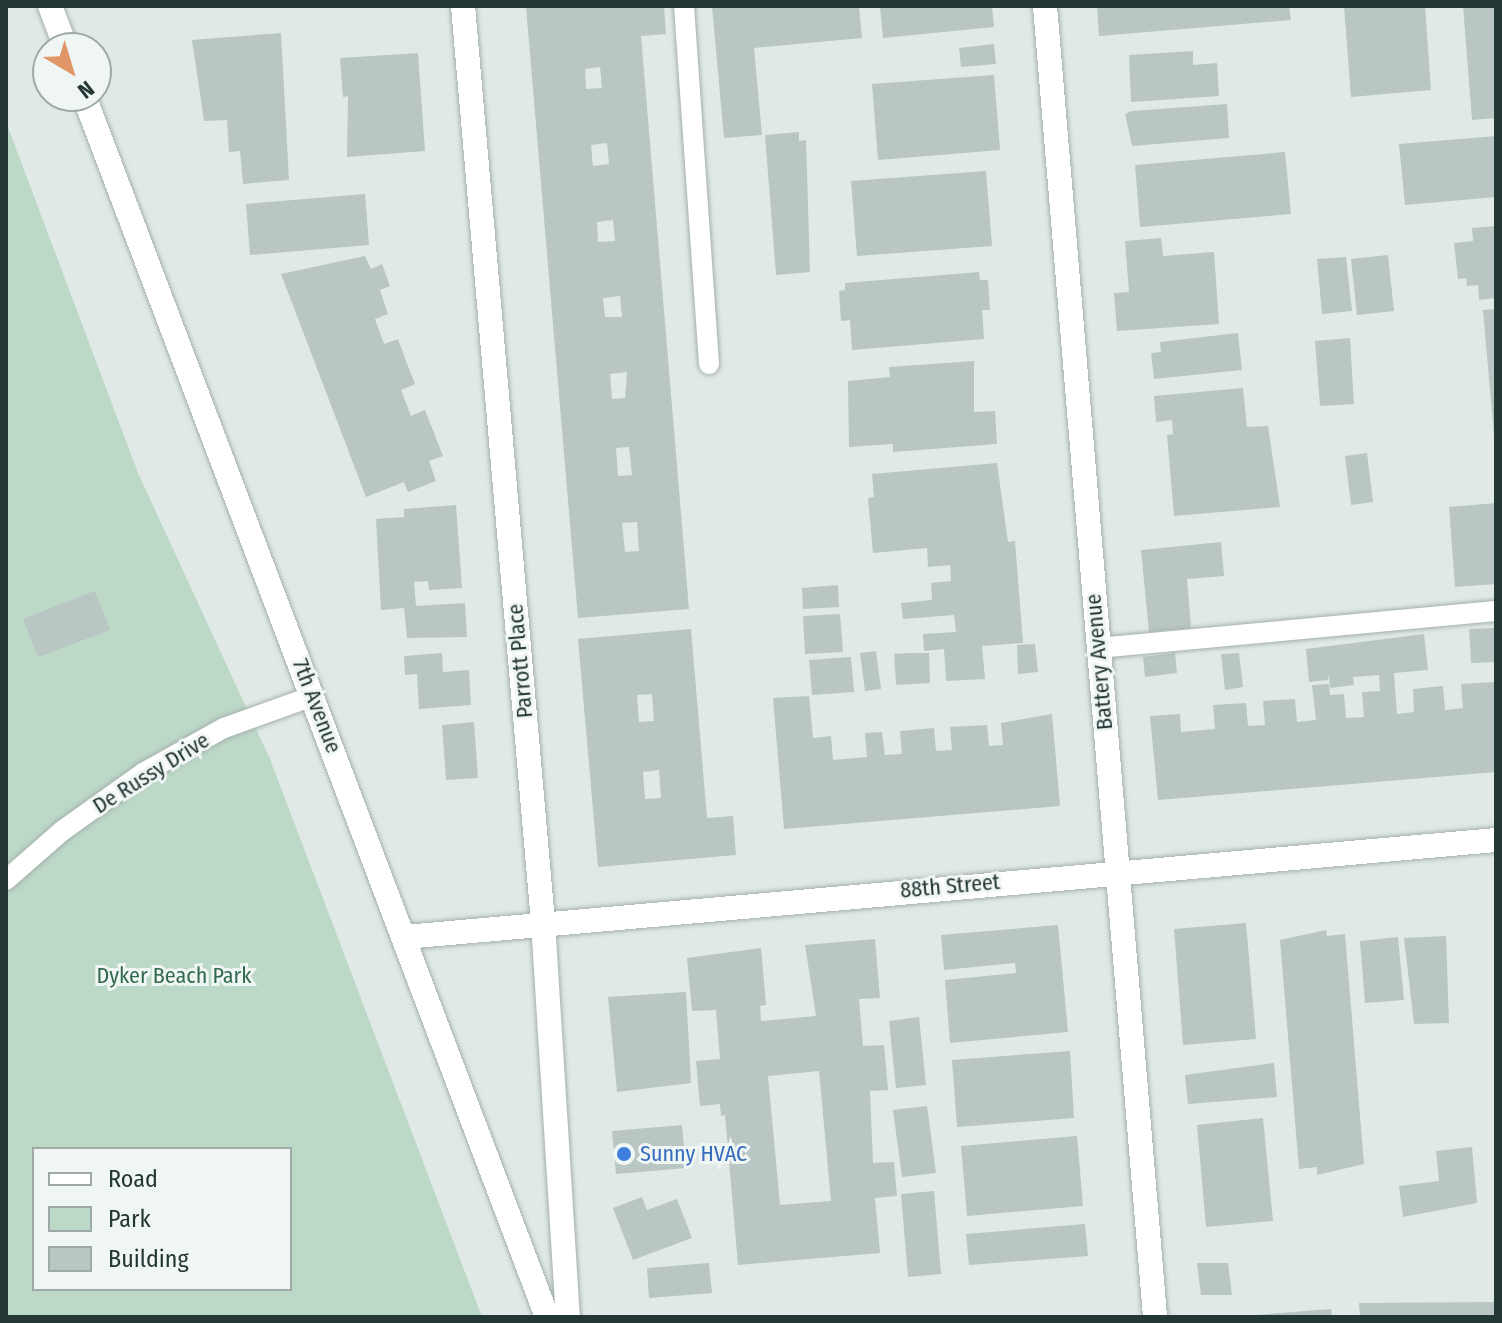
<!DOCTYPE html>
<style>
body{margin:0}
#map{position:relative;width:1502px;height:1323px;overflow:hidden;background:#e0e9e6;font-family:"Fira Sans Condensed",sans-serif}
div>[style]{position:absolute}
.green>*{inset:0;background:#bcd8c7}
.building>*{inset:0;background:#b9c6c3}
.roads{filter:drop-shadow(0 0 2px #a4b0ad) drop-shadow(0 0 2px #a4b0ad)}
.service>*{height:20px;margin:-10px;padding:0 10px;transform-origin:10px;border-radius:10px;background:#fff}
.minor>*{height:24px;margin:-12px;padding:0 12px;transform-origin:12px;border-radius:12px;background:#fff}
.secondary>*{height:24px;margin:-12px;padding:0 12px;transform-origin:12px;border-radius:12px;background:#fff}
.dots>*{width:22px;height:22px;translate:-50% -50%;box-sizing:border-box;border:4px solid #f0f6f4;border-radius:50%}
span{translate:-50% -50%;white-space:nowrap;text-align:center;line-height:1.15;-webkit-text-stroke:6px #f0f6f4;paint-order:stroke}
.street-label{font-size:22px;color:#233735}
.park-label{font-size:22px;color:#32694f}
.shop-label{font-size:22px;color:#366cbe}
.left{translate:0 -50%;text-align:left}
.frame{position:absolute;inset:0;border:8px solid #233735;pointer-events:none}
.legend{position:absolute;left:32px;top:1147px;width:260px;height:144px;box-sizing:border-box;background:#f0f6f4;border:2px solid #9eaaa8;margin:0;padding:10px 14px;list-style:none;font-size:24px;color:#233735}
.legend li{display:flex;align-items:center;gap:16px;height:40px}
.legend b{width:40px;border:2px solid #9eaaa8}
.north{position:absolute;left:32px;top:32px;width:80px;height:80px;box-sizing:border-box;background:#f0f6f4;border:2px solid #9eaaa8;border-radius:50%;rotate:142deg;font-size:22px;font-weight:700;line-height:32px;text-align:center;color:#233735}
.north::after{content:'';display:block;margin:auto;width:28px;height:36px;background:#e09667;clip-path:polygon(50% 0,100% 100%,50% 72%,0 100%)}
</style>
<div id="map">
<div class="green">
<div style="clip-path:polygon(evenodd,6px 122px,138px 473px,270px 759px,482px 1317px,6px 1317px,6px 122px,34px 1149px,290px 1149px,290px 1289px,34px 1289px,34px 1149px)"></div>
</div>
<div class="building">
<div style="clip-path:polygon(evenodd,664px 6px,666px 34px,641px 36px,689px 609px,578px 618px,526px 7px,664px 6px,600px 67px,602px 88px,586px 89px,585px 69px,600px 67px,664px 6px,607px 143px,609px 164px,593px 166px,591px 145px,607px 143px,664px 6px,613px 220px,615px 241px,598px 242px,597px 222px,613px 220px,664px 6px,620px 296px,622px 317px,605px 317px,603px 298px,620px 296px,664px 6px,627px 372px,625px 398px,612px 399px,610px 374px,627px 372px,664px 6px,629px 447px,632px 475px,618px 476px,616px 448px,629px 447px,664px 6px,637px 522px,639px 551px,625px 552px,622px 523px,637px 522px)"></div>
<div style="clip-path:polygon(712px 6px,859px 6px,862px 38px,754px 48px,762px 135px,724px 138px)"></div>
<div style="clip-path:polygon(880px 6px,992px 6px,994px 27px,883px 38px)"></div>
<div style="clip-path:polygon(1097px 6px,1289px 6px,1291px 20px,1099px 36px)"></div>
<div style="clip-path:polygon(1344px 6px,1425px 6px,1431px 90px,1351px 97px)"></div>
<div style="clip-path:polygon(1463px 6px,1496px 6px,1496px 118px,1472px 120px)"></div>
<div style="clip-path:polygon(281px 33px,289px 180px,243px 184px,240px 151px,229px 152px,227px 120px,204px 121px,192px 40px)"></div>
<div style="clip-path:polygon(994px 44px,996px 64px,961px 67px,959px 48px)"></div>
<div style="clip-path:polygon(1193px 51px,1193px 65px,1217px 63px,1219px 96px,1131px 102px,1129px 55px)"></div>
<div style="clip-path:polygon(418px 53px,425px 151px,347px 157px,348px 96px,343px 97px,340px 58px)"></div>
<div style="clip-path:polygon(994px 75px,1000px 150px,878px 160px,872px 84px)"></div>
<div style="clip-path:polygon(1227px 104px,1229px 138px,1132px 146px,1125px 114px,1132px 111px)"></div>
<div style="clip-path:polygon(799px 132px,799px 141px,806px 140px,810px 272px,776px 275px,765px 135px)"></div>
<div style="clip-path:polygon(1496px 136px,1496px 197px,1405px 205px,1399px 144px)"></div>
<div style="clip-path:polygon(1285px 152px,1291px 214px,1140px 227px,1135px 165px)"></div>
<div style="clip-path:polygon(986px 171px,992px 246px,857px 256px,851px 181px)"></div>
<div style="clip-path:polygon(365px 194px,369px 245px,250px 255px,246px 204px)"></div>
<div style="clip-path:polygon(1496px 226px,1496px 298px,1479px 300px,1478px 285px,1467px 286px,1466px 278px,1458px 279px,1454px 243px,1473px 241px,1472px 228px)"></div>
<div style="clip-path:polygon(1161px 238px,1163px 256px,1214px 252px,1219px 324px,1117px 331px,1114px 293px,1129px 292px,1125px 241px)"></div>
<div style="clip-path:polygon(1388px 255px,1394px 311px,1357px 315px,1351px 259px)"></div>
<div style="clip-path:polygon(365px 256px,371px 269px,382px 264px,390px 286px,380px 290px,388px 314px,375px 319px,384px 344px,398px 339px,406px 361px,415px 384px,401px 390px,411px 416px,425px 410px,443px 456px,429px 461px,436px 481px,408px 492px,404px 482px,366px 497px,281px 274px)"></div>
<div style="clip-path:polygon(1346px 257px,1352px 311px,1322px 314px,1317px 259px)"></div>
<div style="clip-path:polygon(979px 272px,980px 280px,988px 280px,990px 310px,982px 310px,984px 339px,852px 350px,850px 320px,841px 321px,839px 291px,845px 290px,845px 283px)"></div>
<div style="clip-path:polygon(1496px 309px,1496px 436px,1494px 436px,1483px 310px)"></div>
<div style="clip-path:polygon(1238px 333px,1242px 370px,1154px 379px,1151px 353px,1161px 352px,1160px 342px)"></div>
<div style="clip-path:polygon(1350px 338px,1354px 404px,1320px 406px,1315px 341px)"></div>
<div style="clip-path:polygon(974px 361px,974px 412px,995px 411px,997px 444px,893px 452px,893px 444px,849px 447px,848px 381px,890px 377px,889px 367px)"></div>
<div style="clip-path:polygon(1243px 388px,1247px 427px,1268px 426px,1280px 507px,1174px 516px,1167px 435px,1173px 434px,1172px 420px,1156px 422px,1154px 396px)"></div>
<div style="clip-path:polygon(1367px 453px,1373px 502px,1351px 505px,1345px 456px)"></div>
<div style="clip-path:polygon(997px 463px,1008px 542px,1015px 541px,1023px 643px,982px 646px,985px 679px,946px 681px,944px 649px,924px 651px,923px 634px,956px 632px,954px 615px,903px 619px,901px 603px,932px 600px,931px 583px,951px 581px,950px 565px,928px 567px,927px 548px,873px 553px,868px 498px,874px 497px,872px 474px)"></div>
<div style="clip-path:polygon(1496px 503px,1496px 584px,1455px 587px,1449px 507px)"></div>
<div style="clip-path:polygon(456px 505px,462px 588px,429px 590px,428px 581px,414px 582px,416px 606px,465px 603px,467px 637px,407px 638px,404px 608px,381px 610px,376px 519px,404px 517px,404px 509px)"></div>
<div style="clip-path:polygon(1221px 542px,1224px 576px,1187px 579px,1191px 628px,1149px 632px,1141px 550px)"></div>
<div style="clip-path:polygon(838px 585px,839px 607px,803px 609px,802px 588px)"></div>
<div style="clip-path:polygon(95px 591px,110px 630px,38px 657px,23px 619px)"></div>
<div style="clip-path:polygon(840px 614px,843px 652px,805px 654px,803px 616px)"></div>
<div style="clip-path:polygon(1496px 628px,1496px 662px,1471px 663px,1469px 629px)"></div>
<div style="clip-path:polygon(evenodd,691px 629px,707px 818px,733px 816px,736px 855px,598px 867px,578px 639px,691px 629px,652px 694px,654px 721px,639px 722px,637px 695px,652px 694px,691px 629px,659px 770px,661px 798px,645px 799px,643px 772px,659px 770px)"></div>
<div style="clip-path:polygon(1424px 634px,1428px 670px,1394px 673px,1397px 714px,1414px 712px,1413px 689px,1443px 686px,1445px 710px,1463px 708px,1461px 684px,1494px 682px,1496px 772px,1158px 800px,1150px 716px,1180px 714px,1181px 732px,1215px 729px,1213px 705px,1246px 703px,1248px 726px,1265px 725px,1263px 701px,1295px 699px,1297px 722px,1316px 720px,1312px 685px,1329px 684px,1330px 695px,1344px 694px,1346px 718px,1364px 717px,1362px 692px,1380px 691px,1379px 675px,1353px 677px,1354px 685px,1330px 688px,1329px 674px,1328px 680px,1309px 682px,1306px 649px)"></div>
<div style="clip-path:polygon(1035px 644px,1038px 672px,1018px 674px,1017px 645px)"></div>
<div style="clip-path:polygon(876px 651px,881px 689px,865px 691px,860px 653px)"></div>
<div style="clip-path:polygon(442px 653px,443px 672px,469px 670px,471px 705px,419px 709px,417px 674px,405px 675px,404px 656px)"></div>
<div style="clip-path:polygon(909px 653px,929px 653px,930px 683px,896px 685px,894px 654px)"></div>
<div style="clip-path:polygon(1175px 653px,1177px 673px,1145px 677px,1143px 657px)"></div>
<div style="clip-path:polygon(1239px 653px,1243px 687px,1225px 690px,1221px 654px)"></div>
<div style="clip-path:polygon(851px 657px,854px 692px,812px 695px,809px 660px)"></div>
<div style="clip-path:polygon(809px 696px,813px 738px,831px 736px,833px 760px,867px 757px,865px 733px,882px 732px,885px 755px,902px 754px,900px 731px,934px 728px,936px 751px,952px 750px,950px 727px,987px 725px,989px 746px,1003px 745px,1001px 723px,1052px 714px,1060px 806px,784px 829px,773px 698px)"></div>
<div style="clip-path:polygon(474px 722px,478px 778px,446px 780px,442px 725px)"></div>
<div style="clip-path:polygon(1246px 923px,1256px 1039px,1183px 1045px,1174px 929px)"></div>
<div style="clip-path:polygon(1058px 925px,1068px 1032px,950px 1043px,945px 980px,1016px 973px,1015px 963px,944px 970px,941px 935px)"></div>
<div style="clip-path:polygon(1326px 930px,1327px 936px,1345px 934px,1364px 1164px,1317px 1175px,1317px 1167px,1299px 1169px,1280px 940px)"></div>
<div style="clip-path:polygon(1446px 936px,1449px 1023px,1414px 1024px,1404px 938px)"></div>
<div style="clip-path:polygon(1398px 937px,1404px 1000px,1365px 1003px,1360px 941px)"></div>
<div style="clip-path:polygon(evenodd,875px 939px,880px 998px,859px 999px,863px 1046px,884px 1045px,888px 1090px,870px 1091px,873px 1163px,894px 1162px,897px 1196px,875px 1198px,880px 1253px,738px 1265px,725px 1115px,721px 1116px,720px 1104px,700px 1106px,696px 1061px,720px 1059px,716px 1010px,692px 1011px,687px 958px,761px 948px,766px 1005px,760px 1006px,761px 1021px,816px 1016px,805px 945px,875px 939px,819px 1071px,831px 1201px,780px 1205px,768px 1076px,819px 1071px)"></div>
<div style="clip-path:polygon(686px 992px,691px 1083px,617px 1092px,608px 997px)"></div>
<div style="clip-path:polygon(919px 1017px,926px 1085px,896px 1088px,889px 1021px)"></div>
<div style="clip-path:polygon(1070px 1051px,1074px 1118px,957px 1127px,952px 1060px)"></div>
<div style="clip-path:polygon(1274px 1063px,1277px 1097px,1188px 1104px,1185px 1075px)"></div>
<div style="clip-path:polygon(927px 1106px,936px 1173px,902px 1177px,893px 1110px)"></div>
<div style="clip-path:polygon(1263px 1118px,1273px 1221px,1206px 1227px,1197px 1125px)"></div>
<div style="clip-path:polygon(682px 1125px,686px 1168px,616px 1174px,612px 1131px)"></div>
<div style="clip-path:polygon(1077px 1136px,1083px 1206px,967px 1216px,961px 1146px)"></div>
<div style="clip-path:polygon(1472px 1147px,1477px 1203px,1403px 1217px,1399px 1186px,1439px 1181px,1436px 1151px)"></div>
<div style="clip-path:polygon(934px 1191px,941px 1274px,908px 1277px,901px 1194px)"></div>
<div style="clip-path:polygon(642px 1197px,647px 1210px,677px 1199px,692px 1238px,633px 1260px,613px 1208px)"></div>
<div style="clip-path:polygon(1085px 1224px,1088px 1256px,969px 1265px,966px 1234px)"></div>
<div style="clip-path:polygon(709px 1263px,712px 1293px,649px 1298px,647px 1268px)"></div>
<div style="clip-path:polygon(1197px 1263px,1228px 1263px,1232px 1295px,1201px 1295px)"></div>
<div style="clip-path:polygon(1496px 1302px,1496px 1317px,1360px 1317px,1359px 1303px)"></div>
<div style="clip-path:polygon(1331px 1309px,1332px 1317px,1255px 1317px,1255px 1315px)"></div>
</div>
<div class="roads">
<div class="service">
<div style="left:684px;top:6px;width:359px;rotate:86deg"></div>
<div style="left:1097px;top:648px;width:401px;rotate:-5.3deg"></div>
<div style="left:6px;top:880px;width:74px;rotate:-41.2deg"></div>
<div style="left:62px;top:831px;width:100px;rotate:-35.6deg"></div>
<div style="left:143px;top:773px;width:93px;rotate:-29.1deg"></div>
<div style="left:224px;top:728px;width:95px;rotate:-19.8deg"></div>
</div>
<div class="minor">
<div style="left:463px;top:6px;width:919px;rotate:85.01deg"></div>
<div style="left:543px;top:922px;width:396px;rotate:86.4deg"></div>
<div style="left:1045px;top:6px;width:1316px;rotate:85.2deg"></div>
<div style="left:405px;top:937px;width:1095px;rotate:-5.08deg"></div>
</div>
<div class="secondary">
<div style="left:50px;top:6px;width:45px;rotate:69.1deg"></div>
<div style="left:84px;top:96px;width:1306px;rotate:69.23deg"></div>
</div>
</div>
<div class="dots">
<div style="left:624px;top:1154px;background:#3f7fe0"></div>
</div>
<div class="street-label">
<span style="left:520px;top:661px;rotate:-95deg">Parrott Place</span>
<span style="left:1099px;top:662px;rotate:-95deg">Battery Avenue</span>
<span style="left:317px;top:706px;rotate:69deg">7th Avenue</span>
<span style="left:151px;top:773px;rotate:-32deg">De Russy Drive</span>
<span style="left:950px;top:886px;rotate:-5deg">88th Street</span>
</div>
<div class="park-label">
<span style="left:174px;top:976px">Dyker Beach Park</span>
</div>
<div class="shop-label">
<span class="left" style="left:640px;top:1154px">Sunny HVAC</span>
</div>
<div class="frame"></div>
<ul class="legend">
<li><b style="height:10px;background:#fff"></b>Road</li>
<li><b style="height:22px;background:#bcd8c7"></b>Park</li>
<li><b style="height:22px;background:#b9c6c3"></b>Building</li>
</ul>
<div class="north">N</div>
</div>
